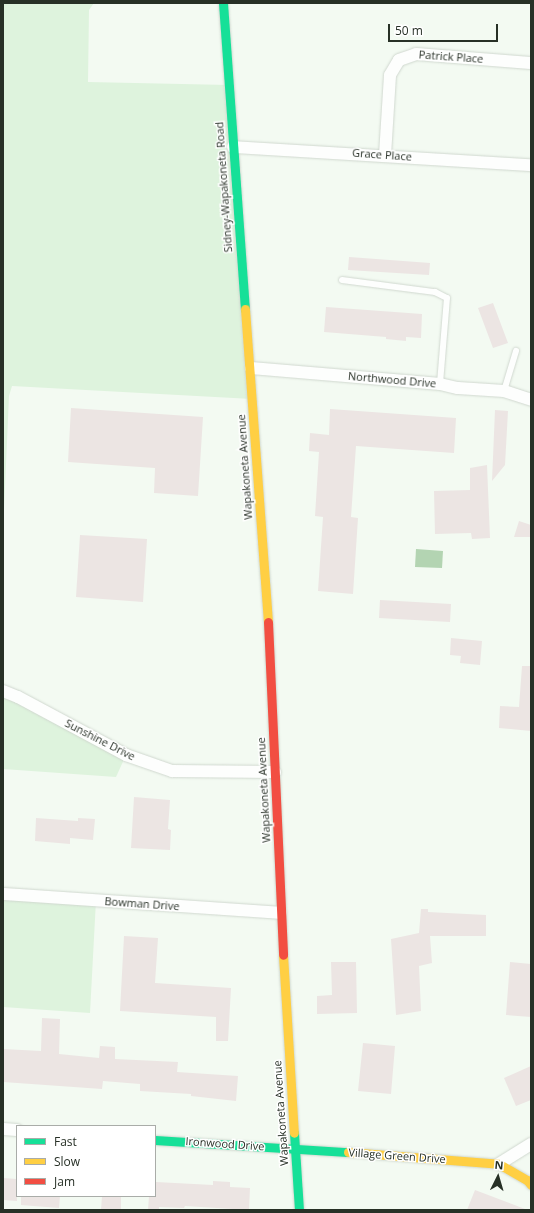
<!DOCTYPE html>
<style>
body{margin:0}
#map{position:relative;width:534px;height:1213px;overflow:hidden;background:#f3faf2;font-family:"Open Sans",sans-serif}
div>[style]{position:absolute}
.green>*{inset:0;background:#def3dd}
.water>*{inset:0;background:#b3d4b2}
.building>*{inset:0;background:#ece5e3}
.roads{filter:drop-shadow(0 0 1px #d0d8cf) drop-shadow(0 0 1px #d0d8cf)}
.lane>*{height:6px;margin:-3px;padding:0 3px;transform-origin:3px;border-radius:3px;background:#fdfefd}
.street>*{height:12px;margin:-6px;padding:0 6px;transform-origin:6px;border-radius:6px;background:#fdfefd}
.fast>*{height:9px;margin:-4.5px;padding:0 4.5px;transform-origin:4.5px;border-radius:4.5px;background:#16e098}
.slow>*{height:9px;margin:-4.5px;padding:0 4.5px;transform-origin:4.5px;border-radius:4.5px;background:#ffcf43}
.jam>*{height:9px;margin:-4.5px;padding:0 4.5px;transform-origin:4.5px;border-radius:4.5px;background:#f24e42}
span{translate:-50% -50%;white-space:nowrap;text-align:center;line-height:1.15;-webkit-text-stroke:3px #fff;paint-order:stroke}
.street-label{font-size:11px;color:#273026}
.frame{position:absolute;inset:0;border:4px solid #273026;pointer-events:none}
.legend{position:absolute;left:16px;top:1125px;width:140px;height:72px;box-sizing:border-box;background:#fff;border:1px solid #a9aca8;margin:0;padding:5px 7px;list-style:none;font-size:12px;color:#273026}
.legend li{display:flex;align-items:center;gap:8px;height:20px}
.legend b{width:20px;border:1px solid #a9aca8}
.north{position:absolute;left:478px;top:1157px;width:40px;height:40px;-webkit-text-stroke:3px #fff;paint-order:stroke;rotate:5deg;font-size:11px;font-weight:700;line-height:16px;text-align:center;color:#273026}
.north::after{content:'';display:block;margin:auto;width:14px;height:18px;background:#273026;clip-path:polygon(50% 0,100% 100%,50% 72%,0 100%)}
.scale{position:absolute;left:388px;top:24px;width:110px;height:18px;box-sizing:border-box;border:2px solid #273026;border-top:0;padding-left:5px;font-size:12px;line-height:14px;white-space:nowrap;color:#273026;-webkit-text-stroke:3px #fff;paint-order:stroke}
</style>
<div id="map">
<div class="green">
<div style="clip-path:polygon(3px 3px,94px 3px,89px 10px,88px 82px,229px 85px,252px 399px,12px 386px,9px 396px,3px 533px)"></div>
<div style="clip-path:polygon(3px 691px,126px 755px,116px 777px,3px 769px)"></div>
<div style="clip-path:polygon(3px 894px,96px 900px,90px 1013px,3px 1007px)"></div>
</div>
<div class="water">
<div style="clip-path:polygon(416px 549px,443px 551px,442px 568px,415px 567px)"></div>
</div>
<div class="building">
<div style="clip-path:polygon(349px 257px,430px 263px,429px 275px,348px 270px)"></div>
<div style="clip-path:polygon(493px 303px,508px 343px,493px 348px,478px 308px)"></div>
<div style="clip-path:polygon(326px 307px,422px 314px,421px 338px,406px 337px,406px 341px,386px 339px,386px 337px,324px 332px)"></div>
<div style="clip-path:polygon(71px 408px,203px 417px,198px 496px,154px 493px,155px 468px,68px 462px)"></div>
<div style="clip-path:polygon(330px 409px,456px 418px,454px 453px,356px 446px,351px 517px,358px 518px,353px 594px,318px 591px,323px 517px,315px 516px,319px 452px,309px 451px,310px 433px,329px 435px)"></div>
<div style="clip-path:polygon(495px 410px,508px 411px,505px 465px,492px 481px)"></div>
<div style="clip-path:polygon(487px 465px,490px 538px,472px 539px,471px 533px,435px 534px,434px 491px,470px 490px,470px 468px)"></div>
<div style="clip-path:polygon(519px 521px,531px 525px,531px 537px,514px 537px)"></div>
<div style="clip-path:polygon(80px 535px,147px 539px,143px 602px,76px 597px)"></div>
<div style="clip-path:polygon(380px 600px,451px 604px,450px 622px,379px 618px)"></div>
<div style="clip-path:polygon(451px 638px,482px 641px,480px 665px,460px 663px,461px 656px,450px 655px)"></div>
<div style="clip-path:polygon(522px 666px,531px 666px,531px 731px,499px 728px,500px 706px,519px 707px)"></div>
<div style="clip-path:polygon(134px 797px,170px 800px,168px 829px,171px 830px,170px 850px,131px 848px)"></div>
<div style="clip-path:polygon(36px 818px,78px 821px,78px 818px,95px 819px,93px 840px,70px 838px,70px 844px,35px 841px)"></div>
<div style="clip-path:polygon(421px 909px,428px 909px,428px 912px,486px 915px,486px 936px,430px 936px,432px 963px,419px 966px,421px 1011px,396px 1015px,391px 939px,419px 933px)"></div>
<div style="clip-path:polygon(124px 936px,158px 938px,155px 983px,231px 988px,228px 1041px,216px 1041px,216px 1017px,120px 1011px)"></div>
<div style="clip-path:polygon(331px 962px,356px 962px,357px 1013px,317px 1014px,317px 996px,332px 995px)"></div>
<div style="clip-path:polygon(510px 962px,531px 964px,531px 1017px,506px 1015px)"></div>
<div style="clip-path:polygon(42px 1018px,60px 1019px,59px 1054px,99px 1058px,100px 1046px,115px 1047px,115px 1059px,178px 1062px,177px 1072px,238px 1076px,236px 1101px,191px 1096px,191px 1094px,140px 1091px,140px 1084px,103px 1081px,102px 1089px,3px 1082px,3px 1049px,41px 1051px)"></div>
<div style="clip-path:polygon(363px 1043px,395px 1046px,391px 1094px,358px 1091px)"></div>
<div style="clip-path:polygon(531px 1066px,531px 1100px,516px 1106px,504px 1078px)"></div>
<div style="clip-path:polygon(3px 1178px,17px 1179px,17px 1201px,3px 1200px)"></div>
<div style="clip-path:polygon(213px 1181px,230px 1182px,230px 1187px,250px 1188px,249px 1210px,185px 1206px,184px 1208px,159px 1207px,159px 1210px,148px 1210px,149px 1196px,155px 1196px,156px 1182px,213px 1185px)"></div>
<div style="clip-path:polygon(475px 1190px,525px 1209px,524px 1210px,467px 1210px)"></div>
<div style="clip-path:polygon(21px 1196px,60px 1196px,59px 1208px,21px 1205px)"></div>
<div style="clip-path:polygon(102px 1196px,121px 1196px,121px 1210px,101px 1210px)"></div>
</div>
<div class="roads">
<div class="lane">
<div style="left:342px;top:280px;width:94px;rotate:7.4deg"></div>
<div style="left:435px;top:292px;width:13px;rotate:27deg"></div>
<div style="left:447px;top:298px;width:86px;rotate:94.7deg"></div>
<div style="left:504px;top:391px;width:42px;rotate:-73.3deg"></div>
</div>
<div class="street">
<div style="left:233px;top:147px;width:299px;rotate:3.5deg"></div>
<div style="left:385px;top:155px;width:80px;rotate:-86.4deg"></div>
<div style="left:390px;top:75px;width:17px;rotate:-59deg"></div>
<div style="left:399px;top:60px;width:18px;rotate:-19deg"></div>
<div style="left:416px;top:54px;width:115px;rotate:4.5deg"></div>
<div style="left:251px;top:368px;width:190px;rotate:4.8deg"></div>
<div style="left:440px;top:384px;width:18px;rotate:13deg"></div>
<div style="left:458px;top:388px;width:46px;rotate:3.7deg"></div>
<div style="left:504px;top:391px;width:28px;rotate:18deg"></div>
<div style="left:3px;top:691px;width:16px;rotate:22deg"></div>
<div style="left:18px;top:697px;width:123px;rotate:28.2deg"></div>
<div style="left:126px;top:755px;width:49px;rotate:19.2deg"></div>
<div style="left:172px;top:771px;width:103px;rotate:0.6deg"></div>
<div style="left:3px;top:894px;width:278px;rotate:3.9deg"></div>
<div style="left:3px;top:1129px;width:14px;rotate:4deg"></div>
<div style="left:499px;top:1164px;width:38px;rotate:-32deg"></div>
</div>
<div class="fast">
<div style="left:223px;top:3px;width:307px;rotate:85.9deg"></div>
<div style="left:294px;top:1133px;width:77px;rotate:86.3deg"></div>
<div style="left:155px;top:1140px;width:193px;rotate:3.6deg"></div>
</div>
<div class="slow">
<div style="left:245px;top:309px;width:314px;rotate:85.8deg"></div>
<div style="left:283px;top:955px;width:178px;rotate:86.5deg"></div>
<div style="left:348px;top:1152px;width:151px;rotate:4.5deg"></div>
<div style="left:499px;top:1164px;width:32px;rotate:30deg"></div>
<div style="left:527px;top:1180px;width:6px;rotate:51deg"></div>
</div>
<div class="jam">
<div style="left:268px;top:622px;width:333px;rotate:87.4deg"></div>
</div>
</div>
<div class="street-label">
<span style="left:451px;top:57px;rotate:4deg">Patrick Place</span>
<span style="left:382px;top:155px;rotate:4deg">Grace Place</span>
<span style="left:224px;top:187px;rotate:-94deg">Sidney-Wapakoneta Road</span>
<span style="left:392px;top:380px;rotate:5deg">Northwood Drive</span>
<span style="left:245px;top:467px;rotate:-94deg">Wapakoneta Avenue</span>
<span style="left:100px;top:740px;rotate:27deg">Sunshine Drive</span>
<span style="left:264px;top:790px;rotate:-93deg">Wapakoneta Avenue</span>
<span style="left:142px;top:904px;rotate:4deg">Bowman Drive</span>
<span style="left:281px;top:1113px;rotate:-94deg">Wapakoneta Avenue</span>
<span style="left:225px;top:1144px;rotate:4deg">Ironwood Drive</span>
<span style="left:397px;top:1156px;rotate:4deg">Village Green Drive</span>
</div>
<div class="frame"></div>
<ul class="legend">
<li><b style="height:5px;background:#16e098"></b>Fast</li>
<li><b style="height:5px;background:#ffcf43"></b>Slow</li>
<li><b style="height:5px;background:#f24e42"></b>Jam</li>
</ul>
<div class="north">N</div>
<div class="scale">50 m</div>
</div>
